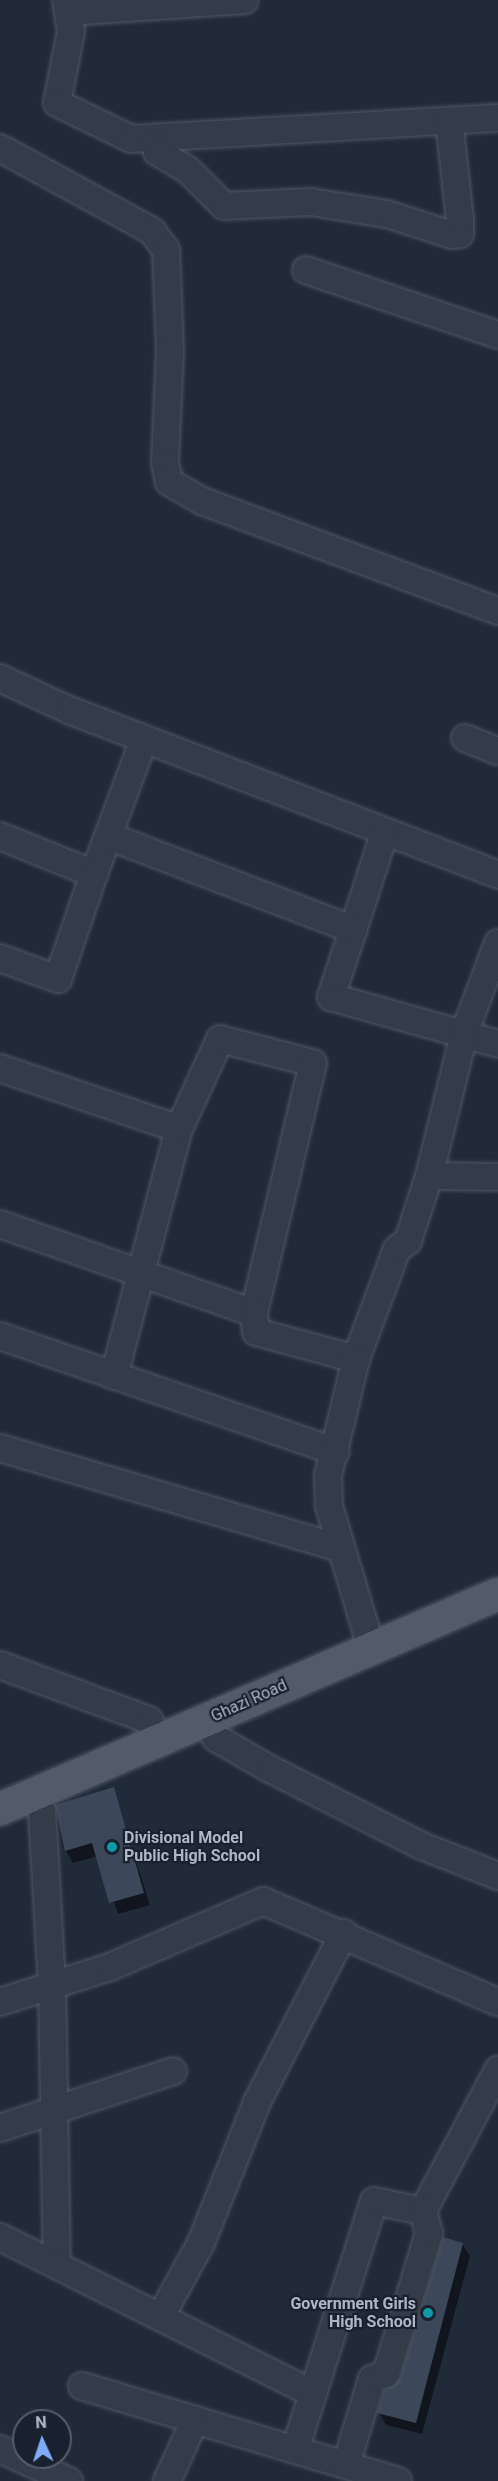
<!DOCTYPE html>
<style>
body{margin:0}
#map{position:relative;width:498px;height:2481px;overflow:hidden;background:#212a39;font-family:Roboto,sans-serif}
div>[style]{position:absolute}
.shadow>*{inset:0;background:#0007}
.building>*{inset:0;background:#3c4859}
.roads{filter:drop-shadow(0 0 2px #4f5764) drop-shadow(0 0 2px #4f5764)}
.minor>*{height:26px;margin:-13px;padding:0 13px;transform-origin:13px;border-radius:13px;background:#343c49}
.major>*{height:32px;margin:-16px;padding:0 16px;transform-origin:16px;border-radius:16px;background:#525b6a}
.dots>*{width:16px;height:16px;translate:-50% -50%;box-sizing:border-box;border:3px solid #1a212e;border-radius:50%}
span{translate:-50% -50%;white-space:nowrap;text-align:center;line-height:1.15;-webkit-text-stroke:4.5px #1a212e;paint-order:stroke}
.street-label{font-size:16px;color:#afb7c6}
.poi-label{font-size:16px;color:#afb7c6;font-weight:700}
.left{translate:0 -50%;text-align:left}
.right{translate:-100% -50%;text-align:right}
.north{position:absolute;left:12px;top:2409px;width:60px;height:60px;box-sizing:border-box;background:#1a212e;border:2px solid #565d6b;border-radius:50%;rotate:357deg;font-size:16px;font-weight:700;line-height:24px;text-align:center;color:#afb7c6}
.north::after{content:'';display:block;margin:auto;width:21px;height:27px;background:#80abf9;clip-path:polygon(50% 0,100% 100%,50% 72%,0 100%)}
</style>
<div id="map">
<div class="shadow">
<div style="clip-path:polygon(113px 1789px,150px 1905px,118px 1914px,98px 1856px,73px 1863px,66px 1851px,57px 1806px)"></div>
<div style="clip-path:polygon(462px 2244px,470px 2256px,422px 2434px,386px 2425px,379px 2413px,402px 2379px)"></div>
</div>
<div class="building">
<div style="clip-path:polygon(114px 1787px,144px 1893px,109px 1903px,92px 1843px,65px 1851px,55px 1805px)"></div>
<div style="clip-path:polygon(443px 2237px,463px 2243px,416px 2423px,377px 2413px,384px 2391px,400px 2378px)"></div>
</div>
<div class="roads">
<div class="minor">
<div style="left:66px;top:0;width:31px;rotate:81deg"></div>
<div style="left:71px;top:31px;width:73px;rotate:101deg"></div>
<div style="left:57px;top:103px;width:82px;rotate:25.9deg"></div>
<div style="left:131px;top:139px;width:368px;rotate:-3.3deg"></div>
<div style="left:70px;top:12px;width:175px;rotate:-3.9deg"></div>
<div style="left:155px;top:141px;width:11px;rotate:80deg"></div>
<div style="left:157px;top:152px;width:34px;rotate:30deg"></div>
<div style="left:187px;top:169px;width:52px;rotate:45deg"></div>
<div style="left:224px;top:206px;width:87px;rotate:-2.6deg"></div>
<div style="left:311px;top:202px;width:77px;rotate:9deg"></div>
<div style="left:387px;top:214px;width:68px;rotate:17.9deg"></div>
<div style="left:452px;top:235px;width:8px;rotate:-7deg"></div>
<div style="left:460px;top:234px;width:14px;rotate:-90deg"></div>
<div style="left:460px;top:220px;width:100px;rotate:-96.3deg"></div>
<div style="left:0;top:148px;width:173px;rotate:28.6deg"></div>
<div style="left:152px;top:231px;width:24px;rotate:54deg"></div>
<div style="left:166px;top:250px;width:101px;rotate:87.7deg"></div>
<div style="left:170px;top:351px;width:111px;rotate:92.6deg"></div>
<div style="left:165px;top:462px;width:20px;rotate:79deg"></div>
<div style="left:169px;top:482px;width:38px;rotate:30deg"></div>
<div style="left:202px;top:501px;width:316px;rotate:20.4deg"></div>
<div style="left:306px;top:270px;width:203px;rotate:18.7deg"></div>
<div style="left:0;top:678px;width:76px;rotate:24.9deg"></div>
<div style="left:69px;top:710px;width:460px;rotate:21deg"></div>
<div style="left:465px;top:738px;width:35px;rotate:22deg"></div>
<div style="left:385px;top:832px;width:174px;rotate:108.1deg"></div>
<div style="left:331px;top:997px;width:173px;rotate:15.7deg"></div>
<div style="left:0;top:836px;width:101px;rotate:22deg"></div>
<div style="left:94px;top:874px;width:40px;rotate:-69.8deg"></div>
<div style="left:108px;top:836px;width:263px;rotate:20.9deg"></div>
<div style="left:108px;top:836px;width:103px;rotate:-69.6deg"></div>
<div style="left:498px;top:943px;width:97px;rotate:110.5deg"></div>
<div style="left:464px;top:1034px;width:146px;rotate:103.8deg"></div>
<div style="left:429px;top:1176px;width:69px;rotate:0.8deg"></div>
<div style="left:0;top:958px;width:62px;rotate:19.9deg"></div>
<div style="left:58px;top:979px;width:111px;rotate:-71.1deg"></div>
<div style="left:0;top:1068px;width:189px;rotate:18.8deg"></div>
<div style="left:0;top:1224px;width:269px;rotate:19.3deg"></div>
<div style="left:0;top:1336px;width:355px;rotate:19deg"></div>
<div style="left:356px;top:1359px;width:117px;rotate:-69.6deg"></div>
<div style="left:397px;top:1249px;width:14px;rotate:-36deg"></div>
<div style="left:408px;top:1241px;width:68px;rotate:-72.1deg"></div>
<div style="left:114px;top:1376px;width:255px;rotate:-75.3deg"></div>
<div style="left:179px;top:1129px;width:99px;rotate:-65.5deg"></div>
<div style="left:220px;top:1039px;width:96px;rotate:14.5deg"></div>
<div style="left:313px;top:1063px;width:257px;rotate:103.3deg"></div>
<div style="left:254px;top:1313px;width:19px;rotate:84deg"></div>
<div style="left:256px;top:1332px;width:104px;rotate:15.1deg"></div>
<div style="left:356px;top:1359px;width:120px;rotate:103.5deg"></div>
<div style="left:328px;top:1476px;width:30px;rotate:88deg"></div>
<div style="left:329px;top:1506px;width:147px;rotate:73.4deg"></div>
<div style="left:0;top:1448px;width:354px;rotate:16.4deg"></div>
<div style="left:0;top:1665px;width:159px;rotate:20.3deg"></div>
<div style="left:149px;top:1720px;width:23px;rotate:67deg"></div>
<div style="left:206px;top:1720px;width:21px;rotate:61deg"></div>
<div style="left:216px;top:1738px;width:62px;rotate:29.9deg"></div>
<div style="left:270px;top:1769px;width:170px;rotate:26.9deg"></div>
<div style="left:422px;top:1846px;width:82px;rotate:21.5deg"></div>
<div style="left:33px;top:1795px;width:18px;rotate:61deg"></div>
<div style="left:42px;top:1811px;width:175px;rotate:86.7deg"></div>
<div style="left:52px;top:1986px;width:278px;rotate:89deg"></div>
<div style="left:0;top:2002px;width:115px;rotate:-17.7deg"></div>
<div style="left:110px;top:1967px;width:167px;rotate:-23.3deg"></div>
<div style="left:263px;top:1901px;width:256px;rotate:23.3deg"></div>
<div style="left:0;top:2128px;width:182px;rotate:-18.2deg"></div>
<div style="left:0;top:2237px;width:350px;rotate:26.6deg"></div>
<div style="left:162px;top:2314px;width:81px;rotate:-61.2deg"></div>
<div style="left:201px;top:2243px;width:152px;rotate:-68.3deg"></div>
<div style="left:257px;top:2102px;width:190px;rotate:-62.8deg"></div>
<div style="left:82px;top:2386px;width:330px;rotate:16.7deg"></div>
<div style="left:0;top:2449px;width:76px;rotate:24.9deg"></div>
<div style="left:295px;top:2450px;width:261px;rotate:-72.4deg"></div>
<div style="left:374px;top:2201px;width:50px;rotate:11.5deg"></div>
<div style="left:423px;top:2211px;width:160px;rotate:-62deg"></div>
<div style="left:346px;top:2465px;width:90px;rotate:-73.2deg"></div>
<div style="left:372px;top:2379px;width:15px;rotate:-20deg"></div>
<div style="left:386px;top:2374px;width:147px;rotate:-73deg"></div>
<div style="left:429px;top:2233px;width:23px;rotate:-105deg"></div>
<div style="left:167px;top:2481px;width:67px;rotate:-65.3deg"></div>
</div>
<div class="major">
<div style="left:0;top:1809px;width:542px;rotate:-23.35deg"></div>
</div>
</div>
<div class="dots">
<div style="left:112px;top:1847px;background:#0f9aa8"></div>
<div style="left:428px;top:2313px;background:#0f9aa8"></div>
</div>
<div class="street-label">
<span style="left:249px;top:1701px;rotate:-24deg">Ghazi Road</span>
</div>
<div class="poi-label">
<span class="left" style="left:124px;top:1847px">Divisional Model<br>Public High School</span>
<span class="right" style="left:416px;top:2313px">Government Girls<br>High School</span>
</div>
<div class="north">N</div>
</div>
